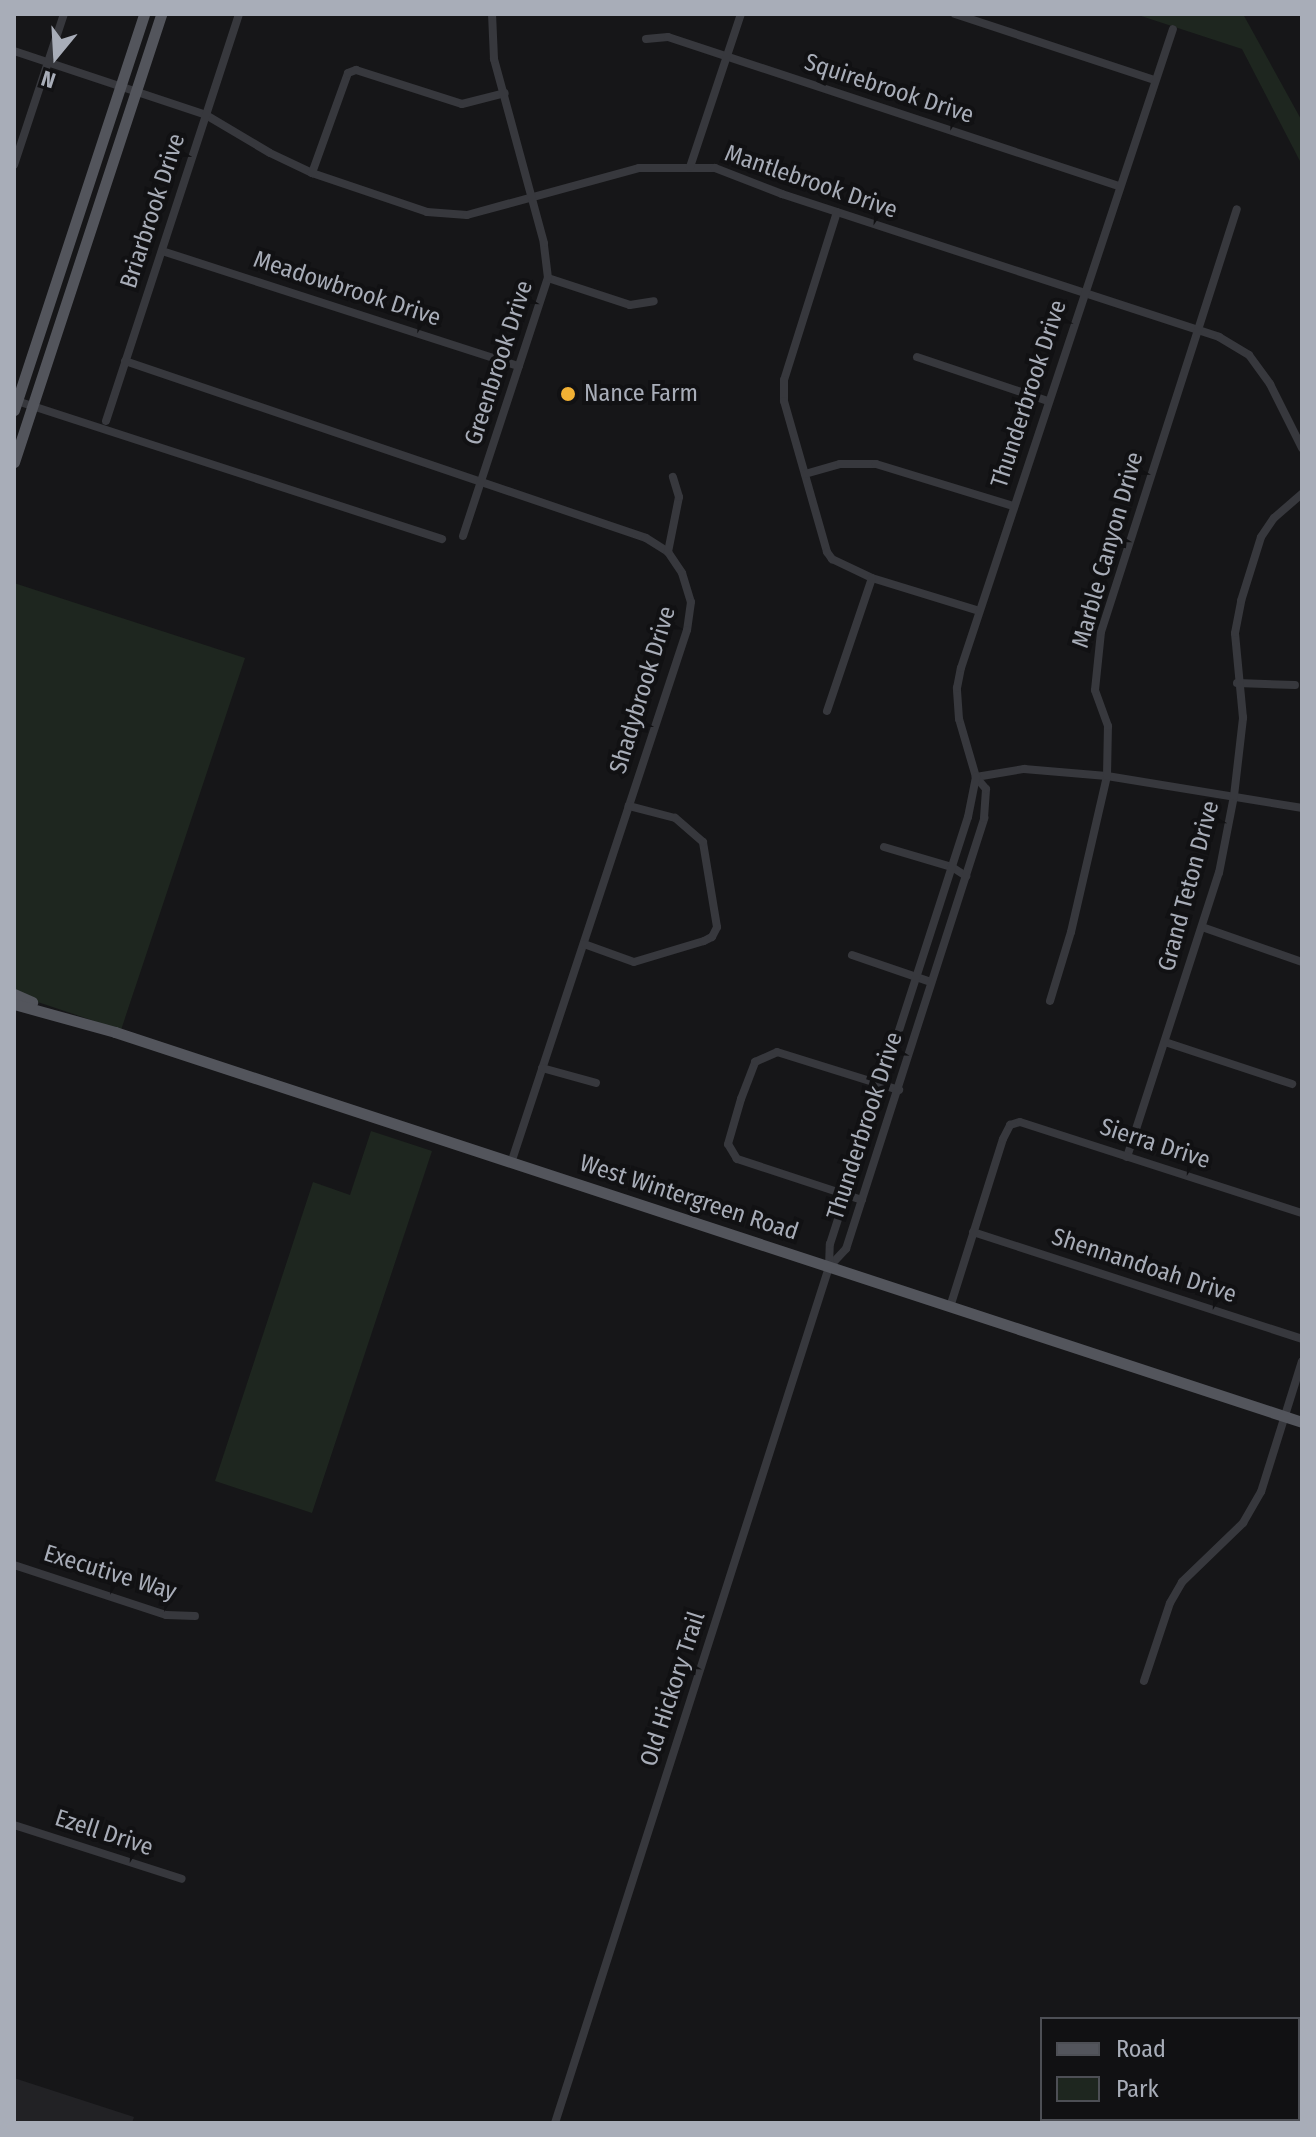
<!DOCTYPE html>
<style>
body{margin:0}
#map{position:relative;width:1316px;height:2137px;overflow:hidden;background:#161618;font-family:"Fira Sans Condensed",sans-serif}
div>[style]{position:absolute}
.built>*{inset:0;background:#222225}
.green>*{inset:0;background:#1e261f}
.minor>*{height:8px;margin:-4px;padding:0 4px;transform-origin:4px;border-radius:4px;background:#37383d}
.major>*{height:11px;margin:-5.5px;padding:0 5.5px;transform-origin:5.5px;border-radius:5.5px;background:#53555c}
.dots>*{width:22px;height:22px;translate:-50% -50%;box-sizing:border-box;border:4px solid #111113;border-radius:50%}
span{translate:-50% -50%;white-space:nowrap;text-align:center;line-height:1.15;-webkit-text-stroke:8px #111113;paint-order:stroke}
.street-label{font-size:24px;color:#a8adb8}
.poi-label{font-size:24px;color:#a8adb8}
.left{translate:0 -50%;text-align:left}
.frame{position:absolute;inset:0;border:16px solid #a8adb8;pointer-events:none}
.legend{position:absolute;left:1040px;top:2017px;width:260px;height:104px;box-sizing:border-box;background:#111113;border:2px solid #4d4f55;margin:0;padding:10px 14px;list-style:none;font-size:24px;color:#a8adb8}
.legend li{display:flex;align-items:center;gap:16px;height:40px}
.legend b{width:40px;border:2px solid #4d4f55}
.north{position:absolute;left:16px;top:16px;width:80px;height:80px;-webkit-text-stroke:6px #111113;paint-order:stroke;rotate:198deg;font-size:22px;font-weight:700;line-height:32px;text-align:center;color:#a8adb8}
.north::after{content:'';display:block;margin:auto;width:28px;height:36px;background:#a8adb8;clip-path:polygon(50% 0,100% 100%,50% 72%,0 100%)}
</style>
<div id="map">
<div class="built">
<div style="clip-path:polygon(1298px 2060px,1302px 2061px,1302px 2123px,1102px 2123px,1103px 2119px,1298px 2119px)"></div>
<div style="clip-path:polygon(14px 2078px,134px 2117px,132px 2123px,14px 2123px)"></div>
</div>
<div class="green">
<div style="clip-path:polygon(1135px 14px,1243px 14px,1302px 121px,1302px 165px,1242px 49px)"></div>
<div style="clip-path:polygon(14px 583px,245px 658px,121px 1030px,14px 994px)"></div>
<div style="clip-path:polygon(371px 1131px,432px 1151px,312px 1513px,215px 1481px,313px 1182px,350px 1195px)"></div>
</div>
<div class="minor">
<div style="left:955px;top:14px;width:210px;rotate:18.3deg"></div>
<div style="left:646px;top:39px;width:22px;rotate:-5deg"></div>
<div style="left:668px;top:37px;width:475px;rotate:18.3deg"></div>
<div style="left:14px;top:51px;width:202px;rotate:18.4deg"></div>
<div style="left:206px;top:115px;width:74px;rotate:30.7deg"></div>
<div style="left:270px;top:153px;width:47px;rotate:25.5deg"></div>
<div style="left:312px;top:173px;width:121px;rotate:18.7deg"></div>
<div style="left:427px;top:212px;width:40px;rotate:4.3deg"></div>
<div style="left:467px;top:215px;width:178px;rotate:-15.3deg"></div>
<div style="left:639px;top:168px;width:76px"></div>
<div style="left:715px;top:168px;width:72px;rotate:21.2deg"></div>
<div style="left:782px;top:194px;width:460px;rotate:18.1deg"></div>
<div style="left:1219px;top:337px;width:35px;rotate:31deg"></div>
<div style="left:1249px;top:355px;width:36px;rotate:54deg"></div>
<div style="left:1270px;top:384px;width:72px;rotate:63.4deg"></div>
<div style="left:14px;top:165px;width:159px;rotate:-71.7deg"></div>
<div style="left:690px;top:167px;width:161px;rotate:-71.6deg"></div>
<div style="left:312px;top:173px;width:106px;rotate:-70.2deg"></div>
<div style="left:348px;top:73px;width:9px;rotate:-21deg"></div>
<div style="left:356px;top:70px;width:111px;rotate:17.8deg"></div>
<div style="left:462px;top:104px;width:44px;rotate:-14.3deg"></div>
<div style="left:837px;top:212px;width:176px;rotate:107.5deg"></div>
<div style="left:784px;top:380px;width:21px;rotate:90deg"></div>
<div style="left:784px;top:401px;width:157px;rotate:74.1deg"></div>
<div style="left:827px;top:552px;width:9px;rotate:54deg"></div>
<div style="left:832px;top:559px;width:44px;rotate:25.4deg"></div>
<div style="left:872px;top:578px;width:112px;rotate:17.1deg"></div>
<div style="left:162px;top:251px;width:375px;rotate:17.9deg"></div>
<div style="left:548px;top:278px;width:86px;rotate:18.2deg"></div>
<div style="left:630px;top:305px;width:24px;rotate:-9deg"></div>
<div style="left:917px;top:357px;width:138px;rotate:18.6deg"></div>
<div style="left:125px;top:361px;width:550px;rotate:18.76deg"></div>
<div style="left:646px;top:538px;width:26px;rotate:32deg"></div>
<div style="left:668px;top:552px;width:25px;rotate:56deg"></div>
<div style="left:682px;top:573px;width:30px;rotate:73deg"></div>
<div style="left:691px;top:602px;width:28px;rotate:98deg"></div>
<div style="left:687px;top:630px;width:561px;rotate:108.27deg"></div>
<div style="left:17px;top:401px;width:447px;rotate:18deg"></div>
<div style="left:106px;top:421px;width:428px;rotate:-71.9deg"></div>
<div style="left:805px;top:474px;width:36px;rotate:-16deg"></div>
<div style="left:840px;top:464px;width:36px"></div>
<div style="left:876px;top:464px;width:143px;rotate:17deg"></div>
<div style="left:463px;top:536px;width:272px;rotate:-71.8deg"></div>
<div style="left:548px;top:278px;width:35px;rotate:-97deg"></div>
<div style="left:544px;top:243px;width:191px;rotate:-105.2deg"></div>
<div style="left:494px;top:59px;width:45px;rotate:-92.5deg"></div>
<div style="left:668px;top:552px;width:56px;rotate:-78.7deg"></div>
<div style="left:679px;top:497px;width:21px;rotate:-107deg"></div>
<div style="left:1237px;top:683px;width:58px;rotate:2deg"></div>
<div style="left:827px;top:711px;width:140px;rotate:-71.3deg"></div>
<div style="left:976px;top:777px;width:49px;rotate:-9.5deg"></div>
<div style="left:1024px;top:769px;width:83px;rotate:4.8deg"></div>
<div style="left:1107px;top:776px;width:198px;rotate:9.3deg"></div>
<div style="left:884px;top:847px;width:71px;rotate:16.4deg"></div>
<div style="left:952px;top:867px;width:17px;rotate:33deg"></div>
<div style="left:1202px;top:927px;width:106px;rotate:19.3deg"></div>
<div style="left:584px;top:944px;width:53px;rotate:19.8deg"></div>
<div style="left:634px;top:962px;width:73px;rotate:-16.7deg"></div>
<div style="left:704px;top:941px;width:9px;rotate:-27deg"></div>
<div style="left:712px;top:937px;width:11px;rotate:-63deg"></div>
<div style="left:717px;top:927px;width:86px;rotate:-99.4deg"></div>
<div style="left:703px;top:842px;width:37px;rotate:-139deg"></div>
<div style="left:675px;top:818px;width:48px;rotate:-165.4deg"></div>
<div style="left:852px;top:955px;width:83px;rotate:18.9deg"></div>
<div style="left:1050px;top:1001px;width:72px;rotate:-73.1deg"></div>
<div style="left:1071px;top:932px;width:160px;rotate:-77deg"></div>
<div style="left:1107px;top:776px;width:50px;rotate:-88.9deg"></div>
<div style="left:1108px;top:726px;width:38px;rotate:-110deg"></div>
<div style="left:1095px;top:690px;width:58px;rotate:-84.1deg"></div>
<div style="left:1101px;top:632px;width:444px;rotate:-72.2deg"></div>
<div style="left:1165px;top:1042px;width:134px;rotate:18.3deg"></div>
<div style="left:542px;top:1068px;width:56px;rotate:15.5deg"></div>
<div style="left:1127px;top:1157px;width:299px;rotate:-72.1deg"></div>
<div style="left:1219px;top:873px;width:78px;rotate:-79deg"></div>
<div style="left:1234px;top:796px;width:79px;rotate:-83.4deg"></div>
<div style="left:1243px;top:718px;width:85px;rotate:-95.4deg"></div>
<div style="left:1235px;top:633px;width:33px;rotate:-79deg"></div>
<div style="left:1241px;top:601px;width:67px;rotate:-72.6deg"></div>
<div style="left:1261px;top:537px;width:23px;rotate:-56deg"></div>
<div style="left:1274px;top:518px;width:37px;rotate:-41deg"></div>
<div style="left:862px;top:1200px;width:132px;rotate:-161.8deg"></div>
<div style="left:737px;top:1159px;width:17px;rotate:-121deg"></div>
<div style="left:728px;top:1144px;width:47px;rotate:-73.9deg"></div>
<div style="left:741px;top:1099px;width:40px;rotate:-69deg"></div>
<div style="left:755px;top:1062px;width:24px;rotate:-24deg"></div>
<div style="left:777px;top:1052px;width:128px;rotate:17.3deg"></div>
<div style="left:973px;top:1232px;width:346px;rotate:18deg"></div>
<div style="left:829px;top:1267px;width:25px;rotate:-47deg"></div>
<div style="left:846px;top:1249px;width:453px;rotate:-72.2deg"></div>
<div style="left:984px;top:818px;width:29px;rotate:-86deg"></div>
<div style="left:986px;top:789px;width:16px;rotate:-130deg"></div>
<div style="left:976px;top:777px;width:60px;rotate:-106.3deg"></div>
<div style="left:959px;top:719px;width:31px;rotate:-94deg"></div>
<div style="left:957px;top:688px;width:20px;rotate:-79deg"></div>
<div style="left:961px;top:668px;width:673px;rotate:-71.65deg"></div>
<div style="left:950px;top:1307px;width:176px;rotate:-72.5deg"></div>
<div style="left:1003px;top:1139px;width:16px;rotate:-63deg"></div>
<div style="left:1010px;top:1125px;width:10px;rotate:-17deg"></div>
<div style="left:1020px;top:1122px;width:296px;rotate:17.9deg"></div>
<div style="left:14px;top:1565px;width:160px;rotate:18.2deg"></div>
<div style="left:166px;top:1615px;width:29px;rotate:2deg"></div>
<div style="left:1144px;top:1681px;width:82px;rotate:-71.6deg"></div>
<div style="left:1170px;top:1603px;width:24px;rotate:-60deg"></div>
<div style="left:1182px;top:1582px;width:85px;rotate:-44deg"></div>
<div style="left:1243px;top:1523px;width:36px;rotate:-60deg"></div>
<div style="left:1261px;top:1492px;width:137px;rotate:-72.6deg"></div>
<div style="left:14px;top:1825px;width:176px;rotate:17.8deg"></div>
<div style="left:555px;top:2123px;width:899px;rotate:-72.25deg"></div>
<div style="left:829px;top:1267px;width:23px;rotate:-88deg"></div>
<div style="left:830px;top:1244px;width:449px;rotate:-72.1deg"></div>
<div style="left:968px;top:817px;width:41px;rotate:-78.7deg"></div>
</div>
<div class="major">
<div style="left:14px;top:410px;width:417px;rotate:-71.8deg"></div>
<div style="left:14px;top:462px;width:472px;rotate:-71.8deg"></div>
<div style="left:14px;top:994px;width:20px;rotate:24deg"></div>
<div style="left:14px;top:1004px;width:105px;rotate:15.5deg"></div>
<div style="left:115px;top:1032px;width:1249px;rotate:18.19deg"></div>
</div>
<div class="dots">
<div style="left:568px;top:394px;background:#f2b134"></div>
</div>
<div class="street-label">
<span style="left:889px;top:89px;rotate:18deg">Squirebrook Drive</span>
<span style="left:811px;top:182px;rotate:19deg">Mantlebrook Drive</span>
<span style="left:153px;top:211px;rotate:-72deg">Briarbrook Drive</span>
<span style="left:347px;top:289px;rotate:18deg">Meadowbrook Drive</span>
<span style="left:499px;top:363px;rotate:-72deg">Greenbrook Drive</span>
<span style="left:1029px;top:394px;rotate:-72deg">Thunderbrook Drive</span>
<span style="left:1108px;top:550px;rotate:-74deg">Marble Canyon Drive</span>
<span style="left:643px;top:690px;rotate:-73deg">Shadybrook Drive</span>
<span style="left:1189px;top:886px;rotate:-75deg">Grand Teton Drive</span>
<span style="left:865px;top:1126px;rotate:-72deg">Thunderbrook Drive</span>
<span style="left:1155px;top:1144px;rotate:18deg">Sierra Drive</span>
<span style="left:689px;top:1198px;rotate:18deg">West Wintergreen Road</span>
<span style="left:1144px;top:1266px;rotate:18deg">Shennandoah Drive</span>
<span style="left:110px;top:1573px;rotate:17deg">Executive Way</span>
<span style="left:673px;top:1689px;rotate:-72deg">Old Hickory Trail</span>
<span style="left:104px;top:1833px;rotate:18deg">Ezell Drive</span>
</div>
<div class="poi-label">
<span class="left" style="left:584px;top:394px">Nance Farm</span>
</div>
<div class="frame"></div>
<ul class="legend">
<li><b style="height:10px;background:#53555c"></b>Road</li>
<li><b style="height:22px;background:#1e261f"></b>Park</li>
</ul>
<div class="north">N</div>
</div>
